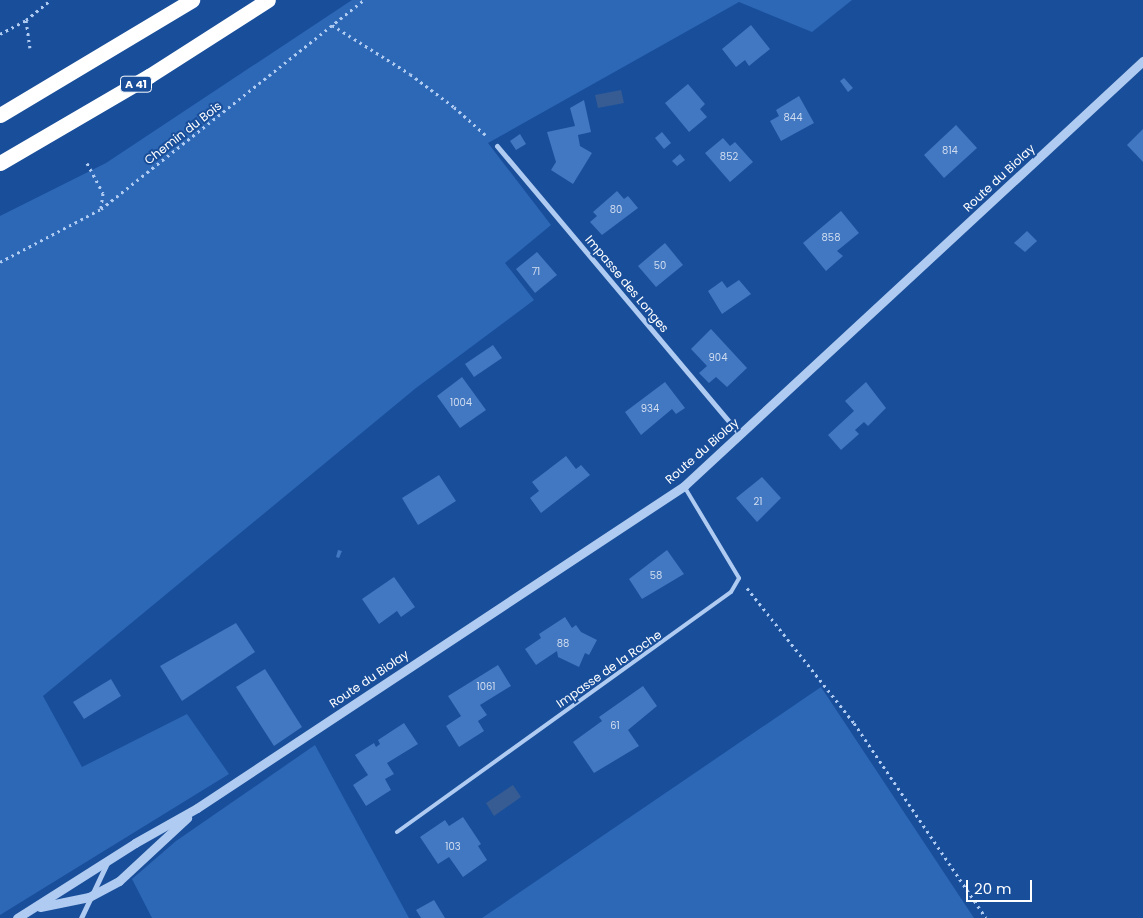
<!DOCTYPE html>
<style>
body{margin:0}
#map{position:relative;width:1143px;height:918px;overflow:hidden;background:#194e9a;font-family:Poppins,sans-serif}
div>[style]{position:absolute}
.green>*{inset:0;background:#2d68b7}
.water>*{inset:0;background:#365c93}
.building>*{inset:0;background:#4277c1}
.path>*{height:3px;margin-top:-1.5px;transform-origin:0;background:repeating-linear-gradient(90deg,#afcbf1 0 2.5px,transparent 0 6.5px)}
.service>*{height:4px;margin:-2px;padding:0 2px;transform-origin:2px;border-radius:2px;background:#afcbf1}
.minor>*{height:5px;margin:-2.5px;padding:0 2.5px;transform-origin:2.5px;border-radius:2.5px;background:#afcbf1}
.tertiary>*{height:9px;margin:-4.5px;padding:0 4.5px;transform-origin:4.5px;border-radius:4.5px;background:#afcbf1}
.motorway>*{height:15px;margin:-7.5px;padding:0 7.5px;transform-origin:7.5px;border-radius:7.5px;background:#fff}
span{translate:-50% -50%;white-space:nowrap;text-align:center;line-height:1.15;-webkit-text-stroke:4px #194e9a;paint-order:stroke}
.number-label{font-size:10px;color:#d0ddf0}
.number-label span{-webkit-text-stroke-width:0}
.shield-label span{padding:1px 4px;background:#194e9a;border:1px solid;border-radius:4px;-webkit-text-stroke-width:0}
.shield-label{font-size:11px;color:#fff;font-weight:700}
.street-label{font-size:12px;color:#fff}
.scale{position:absolute;left:966px;top:880px;width:66px;height:22px;box-sizing:border-box;border:2px solid #fff;border-top:0;padding-left:6px;font-size:15px;line-height:18px;white-space:nowrap;color:#fff;-webkit-text-stroke:4px #194e9a;paint-order:stroke}
</style>
<div id="map">
<div class="green">
<div style="clip-path:polygon(352px 0,852px 0,812px 32px,739px 2px,488px 143px,551px 225px,505px 263px,534px 300px,416px 388px,43px 696px,82px 767px,187px 714px,229px 774px,0 915px,0 216px,106px 163px)"></div>
<div style="clip-path:polygon(821px 687px,974px 918px,482px 918px)"></div>
<div style="clip-path:polygon(315px 745px,409px 918px,152px 918px,132px 879px,176px 841px)"></div>
</div>
<div class="water">
<div style="clip-path:polygon(621px 90px,624px 103px,598px 108px,595px 95px)"></div>
<div style="clip-path:polygon(513px 785px,521px 797px,494px 816px,486px 803px)"></div>
</div>
<div class="building">
<div style="clip-path:polygon(751px 25px,770px 49px,749px 66px,745px 60px,736px 67px,722px 49px)"></div>
<div style="clip-path:polygon(844px 78px,853px 88px,848px 92px,840px 81px)"></div>
<div style="clip-path:polygon(688px 84px,705px 104px,700px 109px,707px 117px,689px 132px,665px 103px)"></div>
<div style="clip-path:polygon(799px 96px,814px 123px,781px 141px,770px 121px,779px 116px,776px 110px)"></div>
<div style="clip-path:polygon(584px 100px,591px 132px,578px 135px,580px 146px,592px 153px,573px 184px,551px 170px,556px 162px,547px 132px,575px 126px,570px 108px)"></div>
<div style="clip-path:polygon(956px 125px,977px 148px,944px 178px,924px 155px)"></div>
<div style="clip-path:polygon(1143px 129px,1143px 162px,1127px 145px)"></div>
<div style="clip-path:polygon(662px 132px,671px 143px,664px 149px,655px 138px)"></div>
<div style="clip-path:polygon(520px 134px,526px 144px,516px 150px,510px 141px)"></div>
<div style="clip-path:polygon(723px 138px,730px 146px,735px 142px,753px 162px,730px 182px,705px 153px)"></div>
<div style="clip-path:polygon(680px 154px,685px 160px,677px 166px,672px 161px)"></div>
<div style="clip-path:polygon(617px 191px,624px 199px,628px 196px,638px 208px,602px 235px,590px 222px,597px 216px,593px 212px)"></div>
<div style="clip-path:polygon(841px 211px,859px 233px,837px 251px,843px 256px,826px 271px,803px 243px)"></div>
<div style="clip-path:polygon(1027px 231px,1037px 241px,1025px 252px,1014px 243px)"></div>
<div style="clip-path:polygon(665px 243px,683px 265px,656px 287px,638px 266px)"></div>
<div style="clip-path:polygon(537px 252px,557px 275px,535px 293px,516px 269px)"></div>
<div style="clip-path:polygon(739px 280px,751px 294px,722px 314px,708px 291px,722px 281px,727px 288px)"></div>
<div style="clip-path:polygon(711px 329px,747px 368px,727px 387px,716px 377px,709px 383px,699px 373px,707px 366px,691px 349px)"></div>
<div style="clip-path:polygon(493px 345px,502px 358px,474px 377px,465px 364px)"></div>
<div style="clip-path:polygon(462px 377px,486px 410px,460px 428px,437px 396px)"></div>
<div style="clip-path:polygon(665px 382px,685px 408px,676px 414px,672px 409px,641px 435px,625px 412px)"></div>
<div style="clip-path:polygon(866px 382px,886px 408px,868px 426px,864px 422px,855px 430px,859px 434px,841px 450px,828px 435px,854px 411px,845px 401px)"></div>
<div style="clip-path:polygon(566px 456px,576px 469px,581px 465px,590px 475px,541px 513px,530px 498px,539px 491px,532px 482px)"></div>
<div style="clip-path:polygon(439px 475px,456px 501px,418px 525px,402px 498px)"></div>
<div style="clip-path:polygon(762px 477px,781px 498px,757px 522px,736px 498px)"></div>
<div style="clip-path:polygon(338px 550px,342px 551px,339px 558px,336px 557px)"></div>
<div style="clip-path:polygon(667px 550px,684px 574px,642px 599px,629px 579px)"></div>
<div style="clip-path:polygon(394px 577px,415px 607px,401px 617px,397px 611px,379px 624px,362px 599px)"></div>
<div style="clip-path:polygon(565px 617px,572px 628px,576px 625px,581px 632px,597px 640px,589px 655px,585px 653px,579px 667px,558px 657px,557px 651px,536px 665px,525px 649px,541px 638px,539px 634px)"></div>
<div style="clip-path:polygon(236px 623px,255px 652px,182px 701px,160px 666px)"></div>
<div style="clip-path:polygon(498px 665px,511px 686px,480px 705px,487px 715px,478px 721px,484px 731px,459px 747px,446px 726px,461px 716px,448px 696px)"></div>
<div style="clip-path:polygon(265px 669px,302px 727px,274px 746px,236px 687px)"></div>
<div style="clip-path:polygon(111px 679px,121px 696px,84px 719px,73px 702px)"></div>
<div style="clip-path:polygon(643px 686px,657px 706px,628px 730px,639px 746px,594px 773px,573px 742px,602px 721px,599px 717px)"></div>
<div style="clip-path:polygon(404px 723px,418px 744px,387px 763px,394px 774px,385px 779px,391px 790px,366px 806px,353px 785px,368px 775px,355px 755px,374px 743px,376px 747px,380px 744px,378px 740px)"></div>
<div style="clip-path:polygon(463px 817px,481px 844px,478px 846px,487px 860px,463px 877px,449px 857px,438px 864px,420px 837px,445px 820px,449px 826px)"></div>
<div style="clip-path:polygon(434px 900px,445px 918px,421px 918px,416px 910px)"></div>
</div>
<div class="path">
<div style="left:26px;top:20px;width:28px;rotate:82deg"></div>
<div style="left:332px;top:25px;width:92px;rotate:32.1deg"></div>
<div style="left:410px;top:74px;width:55px;rotate:36.9deg"></div>
<div style="left:454px;top:107px;width:45px;rotate:41.4deg"></div>
<div style="left:0;top:34px;width:30px;rotate:-28deg"></div>
<div style="left:26px;top:20px;width:32px;rotate:-39deg"></div>
<div style="left:87px;top:163px;width:34px;rotate:62deg"></div>
<div style="left:103px;top:193px;width:15px;rotate:98deg"></div>
<div style="left:0;top:262px;width:114px;rotate:-27.7deg"></div>
<div style="left:101px;top:209px;width:336px;rotate:-38.5deg"></div>
<div style="left:747px;top:588px;width:172px;rotate:51.6deg"></div>
<div style="left:854px;top:723px;width:235px;rotate:55.9deg"></div>
</div>
<div class="service">
<div style="left:397px;top:832px;width:411px;rotate:-35.7deg"></div>
<div style="left:731px;top:592px;width:16px;rotate:-60deg"></div>
<div style="left:739px;top:578px;width:107px;rotate:-120.9deg"></div>
</div>
<div class="minor">
<div style="left:497px;top:146px;width:378px;rotate:49.9deg"></div>
<div style="left:81px;top:918px;width:61px;rotate:-64.7deg"></div>
</div>
<div class="tertiary">
<div style="left:40px;top:907px;width:50px;rotate:-11.5deg"></div>
<div style="left:89px;top:897px;width:34px;rotate:-28deg"></div>
<div style="left:119px;top:881px;width:93px;rotate:-42.8deg"></div>
<div style="left:17px;top:918px;width:140px;rotate:-32.4deg"></div>
<div style="left:135px;top:843px;width:71px;rotate:-29.4deg"></div>
<div style="left:197px;top:808px;width:584px;rotate:-33.47deg"></div>
<div style="left:684px;top:486px;width:626px;rotate:-42.8deg"></div>
</div>
<div class="motorway">
<div style="left:0;top:115px;width:224px;rotate:-30.9deg"></div>
<div style="left:0;top:163px;width:173px;rotate:-30.3deg"></div>
<div style="left:149px;top:76px;width:141px;rotate:-32.6deg"></div>
</div>
<div class="number-label">
<span style="left:793px;top:118px">844</span>
<span style="left:950px;top:151px">814</span>
<span style="left:729px;top:157px">852</span>
<span style="left:616px;top:210px">80</span>
<span style="left:831px;top:238px">858</span>
<span style="left:660px;top:266px">50</span>
<span style="left:536px;top:272px">71</span>
<span style="left:718px;top:358px">904</span>
<span style="left:461px;top:403px">1004</span>
<span style="left:650px;top:409px">934</span>
<span style="left:758px;top:502px">21</span>
<span style="left:656px;top:576px">58</span>
<span style="left:563px;top:644px">88</span>
<span style="left:486px;top:687px">1061</span>
<span style="left:615px;top:726px">61</span>
<span style="left:453px;top:847px">103</span>
</div>
<div class="shield-label">
<span style="left:136px;top:84px">A 41</span>
</div>
<div class="street-label">
<span style="left:183px;top:133px;rotate:-38deg">Chemin du Bois</span>
<span style="left:999px;top:178px;rotate:-43deg">Route du Biolay</span>
<span style="left:627px;top:284px;rotate:50deg">Impasse des Longes</span>
<span style="left:702px;top:451px;rotate:-41deg">Route du Biolay</span>
<span style="left:609px;top:669px;rotate:-35deg">Impasse de la Roche</span>
<span style="left:369px;top:679px;rotate:-34deg">Route du Biolay</span>
</div>
<div class="scale">20 m</div>
</div>
